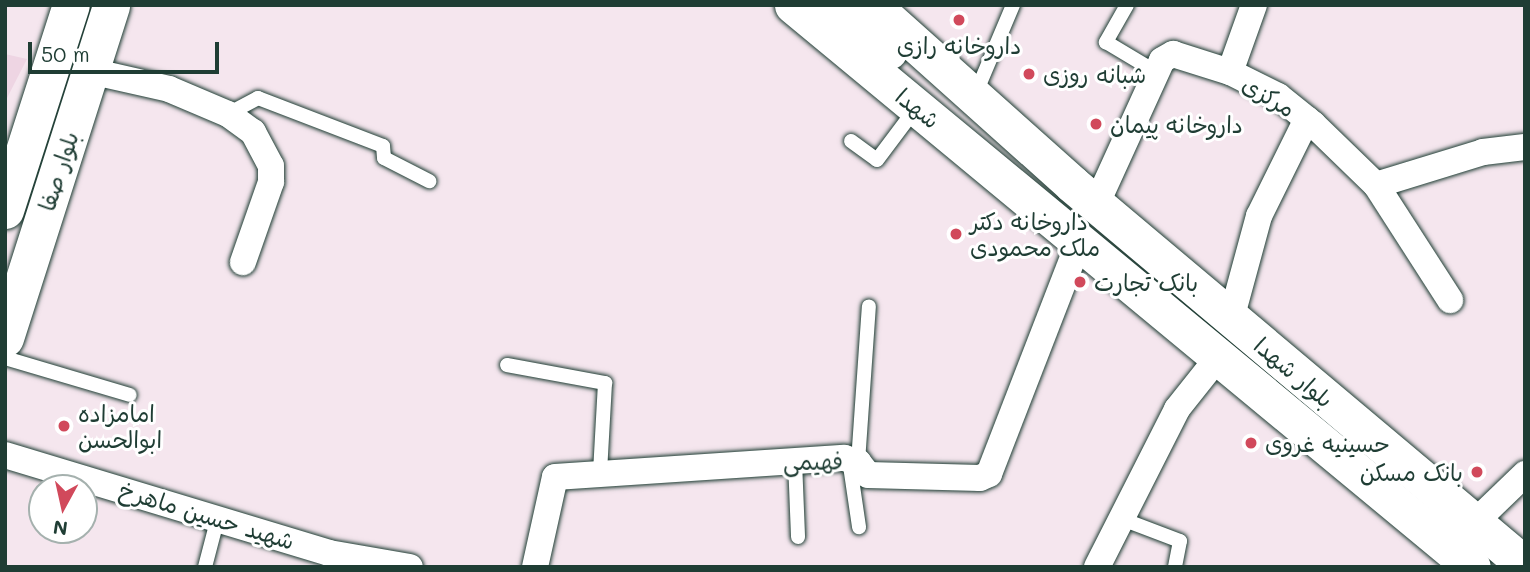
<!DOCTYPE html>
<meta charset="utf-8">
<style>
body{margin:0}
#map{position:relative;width:1530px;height:572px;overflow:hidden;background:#f5e6ee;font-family:Mali,"Playpen Sans Arabic",sans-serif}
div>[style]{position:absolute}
.built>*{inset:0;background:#eed5e3}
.roads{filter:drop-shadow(0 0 2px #1f3d34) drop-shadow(0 0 2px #1f3d34)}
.service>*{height:14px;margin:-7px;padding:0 7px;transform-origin:7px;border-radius:7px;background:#fff}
.minor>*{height:26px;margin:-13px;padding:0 13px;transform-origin:13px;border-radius:13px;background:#fff}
.secondary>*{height:37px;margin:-18.5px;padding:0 18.5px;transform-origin:18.5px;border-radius:18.5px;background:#fff}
.dots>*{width:19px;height:19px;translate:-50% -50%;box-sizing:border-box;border:4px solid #fff;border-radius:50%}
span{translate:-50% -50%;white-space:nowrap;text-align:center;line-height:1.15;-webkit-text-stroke:6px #fff;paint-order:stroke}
.poi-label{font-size:23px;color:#1f3d34}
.left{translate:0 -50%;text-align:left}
.right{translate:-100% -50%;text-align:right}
.street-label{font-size:23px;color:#1f3d34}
.frame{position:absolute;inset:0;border:7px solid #1f3d34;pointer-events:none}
.north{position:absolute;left:28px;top:474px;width:70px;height:70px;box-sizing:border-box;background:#fff;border:2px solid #a5b1ae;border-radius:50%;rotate:188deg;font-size:19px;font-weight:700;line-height:28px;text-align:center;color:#1f3d34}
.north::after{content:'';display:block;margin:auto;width:24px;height:32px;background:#d1495b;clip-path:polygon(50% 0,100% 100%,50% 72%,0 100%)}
.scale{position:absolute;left:28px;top:42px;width:191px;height:32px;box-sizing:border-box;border:4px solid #1f3d34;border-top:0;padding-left:9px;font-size:21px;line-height:24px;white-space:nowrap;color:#1f3d34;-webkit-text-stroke:5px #fff;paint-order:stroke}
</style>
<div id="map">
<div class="built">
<div style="clip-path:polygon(5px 54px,27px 59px,6px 100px,5px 100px)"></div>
</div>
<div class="roads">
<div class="service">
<div style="left:1127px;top:5px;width:43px;rotate:119.6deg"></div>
<div style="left:1106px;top:42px;width:58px;rotate:31deg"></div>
<div style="left:975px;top:95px;width:98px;rotate:-67.1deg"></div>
<div style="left:228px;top:114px;width:34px;rotate:-28deg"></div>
<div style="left:258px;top:98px;width:134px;rotate:21deg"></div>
<div style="left:383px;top:146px;width:12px;rotate:85deg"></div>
<div style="left:384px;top:158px;width:51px;rotate:27.1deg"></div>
<div style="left:851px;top:141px;width:32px;rotate:36deg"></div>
<div style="left:877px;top:160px;width:65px;rotate:-53.1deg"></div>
<div style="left:5px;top:358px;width:130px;rotate:16.5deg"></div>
<div style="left:507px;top:365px;width:100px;rotate:10.4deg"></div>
<div style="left:605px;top:383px;width:90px;rotate:93.2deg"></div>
<div style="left:849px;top:459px;width:69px;rotate:81.6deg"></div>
<div style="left:795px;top:461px;width:76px;rotate:87.7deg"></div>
<div style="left:858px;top:462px;width:156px;rotate:-86deg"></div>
<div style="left:1122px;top:519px;width:62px;rotate:20.8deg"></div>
<div style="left:1180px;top:541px;width:26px;rotate:101deg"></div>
<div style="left:205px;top:567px;width:52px;rotate:-75.4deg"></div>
</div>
<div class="minor">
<div style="left:90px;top:71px;width:81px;rotate:12.8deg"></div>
<div style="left:169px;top:89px;width:64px;rotate:23deg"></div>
<div style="left:228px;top:114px;width:31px;rotate:36deg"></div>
<div style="left:253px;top:132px;width:38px;rotate:62deg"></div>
<div style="left:271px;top:166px;width:16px;rotate:90deg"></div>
<div style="left:271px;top:182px;width:85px;rotate:109.3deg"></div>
<div style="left:1230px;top:72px;width:71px;rotate:-70.3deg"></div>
<div style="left:1376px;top:185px;width:112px;rotate:-17.1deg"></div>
<div style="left:1483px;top:152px;width:42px;rotate:-6.8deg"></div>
<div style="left:1096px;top:205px;width:159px;rotate:-65.5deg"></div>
<div style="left:1162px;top:60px;width:13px;rotate:-29deg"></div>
<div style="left:1173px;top:54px;width:60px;rotate:17.5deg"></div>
<div style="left:1230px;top:72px;width:54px;rotate:26.6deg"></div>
<div style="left:1278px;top:96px;width:45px;rotate:38.7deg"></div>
<div style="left:1313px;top:124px;width:88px;rotate:44.1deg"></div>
<div style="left:1376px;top:185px;width:137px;rotate:57.2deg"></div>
<div style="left:1231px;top:319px;width:107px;rotate:-74.8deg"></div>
<div style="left:1259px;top:216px;width:108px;rotate:-63.7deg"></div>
<div style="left:5px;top:455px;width:338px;rotate:16.8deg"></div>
<div style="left:329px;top:553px;width:82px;rotate:9.8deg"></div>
<div style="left:1474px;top:523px;width:71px;rotate:-43.9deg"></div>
<div style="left:535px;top:567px;width:92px;rotate:-77.5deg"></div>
<div style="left:555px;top:477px;width:290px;rotate:-3.8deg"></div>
<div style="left:844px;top:458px;width:15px;rotate:16deg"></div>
<div style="left:858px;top:462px;width:16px;rotate:52deg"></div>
<div style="left:868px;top:475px;width:112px;rotate:1.5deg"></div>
<div style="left:980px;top:478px;width:10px;rotate:-24deg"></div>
<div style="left:989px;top:474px;width:252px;rotate:-68.8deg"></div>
<div style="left:1097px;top:567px;width:177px;rotate:-63.1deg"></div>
<div style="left:1177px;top:409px;width:69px;rotate:-51.5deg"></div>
</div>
<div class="secondary">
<div style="left:793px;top:5px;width:881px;rotate:39.61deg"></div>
<div style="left:833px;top:5px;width:72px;rotate:39.4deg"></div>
<div style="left:872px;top:5px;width:268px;rotate:41.8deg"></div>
<div style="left:1072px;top:184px;width:592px;rotate:40.07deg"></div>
<div style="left:5px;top:210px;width:215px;rotate:-72.2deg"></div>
<div style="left:5px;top:338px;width:349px;rotate:-72.3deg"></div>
</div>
</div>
<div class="dots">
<div style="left:959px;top:20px;background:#d1495b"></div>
<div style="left:1029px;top:74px;background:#d1495b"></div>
<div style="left:1096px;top:124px;background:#d1495b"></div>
<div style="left:956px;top:234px;background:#d1495b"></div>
<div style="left:1080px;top:282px;background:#d1495b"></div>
<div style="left:64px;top:426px;background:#d1495b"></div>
<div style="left:1251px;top:443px;background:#d1495b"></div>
<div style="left:1477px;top:472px;background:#d1495b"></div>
</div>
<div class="poi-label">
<span style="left:959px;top:45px">داروخانه رازی</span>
<span class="left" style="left:1043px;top:74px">شبانه روزی</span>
<span class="left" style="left:1110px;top:124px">داروخانه پیمان</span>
<span class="left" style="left:970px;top:234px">داروخانه دکتر<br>ملک محمودی</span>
<span class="left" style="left:1094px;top:282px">بانک تجارت</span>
<span class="left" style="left:78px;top:426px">امامزاده<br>ابوالحسن</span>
<span class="left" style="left:1265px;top:443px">حسینیه غروی</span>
<span class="right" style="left:1463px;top:472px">بانک مسکن</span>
</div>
<div class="street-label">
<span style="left:1269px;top:96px;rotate:31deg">مرکزی</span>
<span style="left:918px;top:108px;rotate:39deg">شهدا</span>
<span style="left:58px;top:171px;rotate:-72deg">بلوار صفا</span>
<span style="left:1294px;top:372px;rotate:40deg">بلوار شهدا</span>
<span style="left:813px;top:461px;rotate:-1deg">فهیمی</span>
<span style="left:207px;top:515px;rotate:17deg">شهید حسین ماهرخ</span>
</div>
<div class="frame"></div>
<div class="north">N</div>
<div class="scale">50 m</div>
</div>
